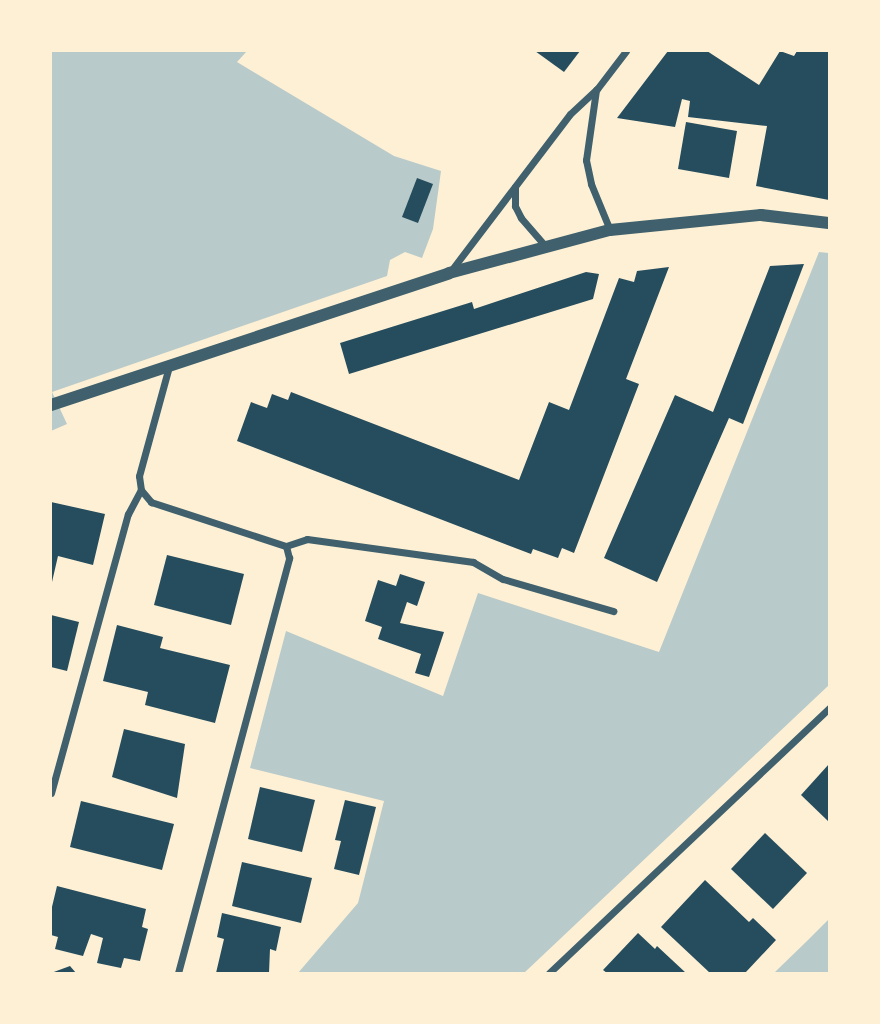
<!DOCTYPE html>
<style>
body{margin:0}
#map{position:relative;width:880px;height:1024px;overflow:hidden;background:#fdf0d5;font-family:Inter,sans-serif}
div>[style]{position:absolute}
.green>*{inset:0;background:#b9caca}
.building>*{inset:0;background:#264d5e}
.minor>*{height:7px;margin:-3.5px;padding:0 3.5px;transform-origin:3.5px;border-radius:3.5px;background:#3f606c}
.tertiary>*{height:12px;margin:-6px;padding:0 6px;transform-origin:6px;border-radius:6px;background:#3f606c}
span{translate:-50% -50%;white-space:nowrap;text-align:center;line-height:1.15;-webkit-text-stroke:6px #fdf0d5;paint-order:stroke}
.frame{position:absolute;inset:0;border:52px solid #fdf0d5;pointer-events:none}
</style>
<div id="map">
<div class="green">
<div style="clip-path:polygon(51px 51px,247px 51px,237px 62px,394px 156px,441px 171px,433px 229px,422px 258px,405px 252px,390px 260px,387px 276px,52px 392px,67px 424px,51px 431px)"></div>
<div style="clip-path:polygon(819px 252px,829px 253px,829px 685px,524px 973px,298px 973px,358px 903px,384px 801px,250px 768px,286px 631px,443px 696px,478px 593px,659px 652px)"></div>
<div style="clip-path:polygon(829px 919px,829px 973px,774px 973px,808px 940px)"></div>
</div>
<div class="building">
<div style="clip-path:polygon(535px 51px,580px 51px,564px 72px)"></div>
<div style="clip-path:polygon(668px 51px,707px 51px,759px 85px,780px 51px,794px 56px,797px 51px,829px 51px,829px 200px,756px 186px,767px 126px,688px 117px,690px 101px,682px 99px,675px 127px,617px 118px)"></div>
<div style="clip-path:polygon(686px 122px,737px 131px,729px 178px,678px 169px)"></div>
<div style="clip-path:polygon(417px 178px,433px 184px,418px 223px,402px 217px)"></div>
<div style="clip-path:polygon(804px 264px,743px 424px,729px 418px,657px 582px,604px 558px,675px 395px,713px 412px,770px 266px)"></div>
<div style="clip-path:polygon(669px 267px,626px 379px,639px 384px,574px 553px,562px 548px,558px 558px,533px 549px,531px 554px,237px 441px,251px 402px,267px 408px,272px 394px,288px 400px,291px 392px,519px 480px,549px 402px,569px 410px,619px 278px,634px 282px,637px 271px)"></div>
<div style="clip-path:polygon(586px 272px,599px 274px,593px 299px,349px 374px,340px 343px,472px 302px,474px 309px)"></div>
<div style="clip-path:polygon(51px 502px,105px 514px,93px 565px,58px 556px,52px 582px)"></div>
<div style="clip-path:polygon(167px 555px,244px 574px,231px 625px,154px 605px)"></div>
<div style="clip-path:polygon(400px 574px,425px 582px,417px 606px,407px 602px,400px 623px,444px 632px,429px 677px,415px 673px,421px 654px,378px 639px,382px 627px,365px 621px,378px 580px,396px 586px)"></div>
<div style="clip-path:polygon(51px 615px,79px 622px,67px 671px,51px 667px)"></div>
<div style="clip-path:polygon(117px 625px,163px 637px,160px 648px,230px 665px,215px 723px,145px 705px,148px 692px,103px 681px)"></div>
<div style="clip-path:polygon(124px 729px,185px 744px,177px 798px,112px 777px)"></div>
<div style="clip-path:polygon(829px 764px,829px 822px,801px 795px)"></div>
<div style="clip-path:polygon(260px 787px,315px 800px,302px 852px,248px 839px)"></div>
<div style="clip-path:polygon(345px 800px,376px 807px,359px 875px,334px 869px,341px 841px,335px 840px)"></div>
<div style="clip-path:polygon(81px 801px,174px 824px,162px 870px,70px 847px)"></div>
<div style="clip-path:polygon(765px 833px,807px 873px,773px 909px,731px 869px)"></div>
<div style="clip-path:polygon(242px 862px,312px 878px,301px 923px,232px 906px)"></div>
<div style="clip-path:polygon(705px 880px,749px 922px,753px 918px,776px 940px,745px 973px,710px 973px,661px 927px)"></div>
<div style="clip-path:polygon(57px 886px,146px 909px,142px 927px,148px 929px,140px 961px,124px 958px,121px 968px,97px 963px,103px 938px,91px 934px,83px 956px,55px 949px,58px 937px,51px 935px,51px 911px)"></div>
<div style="clip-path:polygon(222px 913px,281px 927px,276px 951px,270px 949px,269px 973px,216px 973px,224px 939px,217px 937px)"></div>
<div style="clip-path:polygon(638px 933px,655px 949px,657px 946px,686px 973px,607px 973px,603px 970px)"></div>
<div style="clip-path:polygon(70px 966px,76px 973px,51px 973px)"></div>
</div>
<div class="minor">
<div style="left:596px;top:90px;width:71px;rotate:98.1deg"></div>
<div style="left:586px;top:160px;width:25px;rotate:78deg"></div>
<div style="left:591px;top:184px;width:50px;rotate:67.6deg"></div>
<div style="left:515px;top:187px;width:19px;rotate:90deg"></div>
<div style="left:515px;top:206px;width:13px;rotate:63deg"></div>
<div style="left:521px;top:218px;width:38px;rotate:49deg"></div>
<div style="left:450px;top:272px;width:198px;rotate:-52.8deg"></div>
<div style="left:570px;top:114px;width:37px;rotate:-43deg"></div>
<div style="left:597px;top:89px;width:48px;rotate:-52.7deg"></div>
<div style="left:141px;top:490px;width:16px;rotate:50deg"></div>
<div style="left:151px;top:502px;width:142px;rotate:18.1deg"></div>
<div style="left:286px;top:546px;width:22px;rotate:-18deg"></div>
<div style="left:307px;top:539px;width:168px;rotate:7.9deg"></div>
<div style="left:473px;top:562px;width:34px;rotate:30deg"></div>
<div style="left:503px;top:579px;width:115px;rotate:16.2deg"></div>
<div style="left:51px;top:793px;width:289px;rotate:-74.6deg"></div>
<div style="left:128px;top:514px;width:27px;rotate:-62deg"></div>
<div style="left:141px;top:490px;width:14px;rotate:-98deg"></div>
<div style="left:139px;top:476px;width:114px;rotate:-74.7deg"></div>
<div style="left:178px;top:973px;width:430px;rotate:-75deg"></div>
<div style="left:289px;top:558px;width:12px;rotate:-104deg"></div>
<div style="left:549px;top:973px;width:386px;rotate:-43.4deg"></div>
</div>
<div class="tertiary">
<div style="left:51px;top:405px;width:419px;rotate:-18.3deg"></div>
<div style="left:449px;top:273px;width:167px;rotate:-15deg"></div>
<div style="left:610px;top:230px;width:152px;rotate:-5.7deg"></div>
<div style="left:761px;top:215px;width:68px;rotate:6.7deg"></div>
</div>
<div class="frame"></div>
</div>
